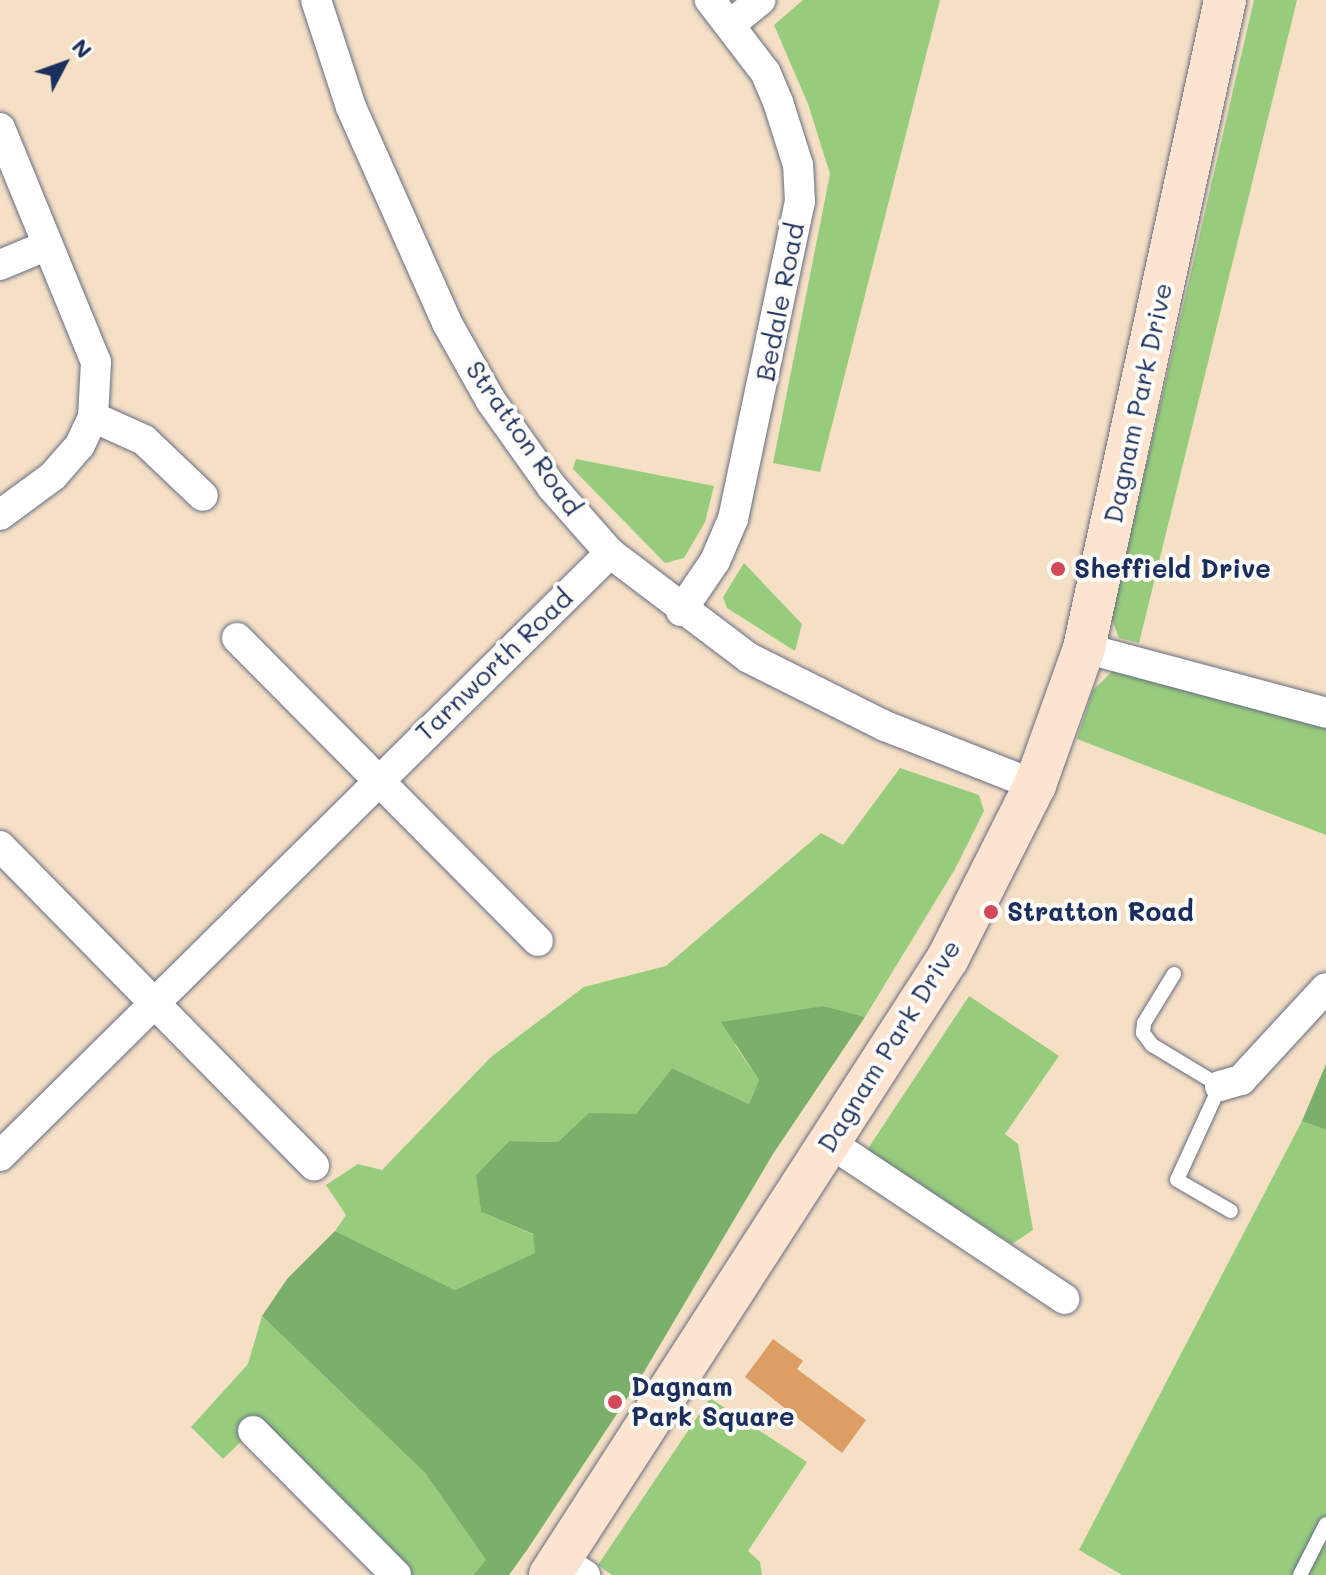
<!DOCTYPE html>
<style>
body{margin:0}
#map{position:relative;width:1326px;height:1575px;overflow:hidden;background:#f5dfc5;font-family:Mali,sans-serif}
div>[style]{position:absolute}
.green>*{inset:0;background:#98cc7d}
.forest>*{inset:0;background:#7ab06c}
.building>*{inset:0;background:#dc9e64}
.roads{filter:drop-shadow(0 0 2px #676d82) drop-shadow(0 0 2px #676d82)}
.lane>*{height:14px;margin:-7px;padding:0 7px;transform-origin:7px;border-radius:7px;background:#fff}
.street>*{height:30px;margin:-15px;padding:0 15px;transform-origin:15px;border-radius:15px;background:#fff}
.secondary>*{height:42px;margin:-21px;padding:0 21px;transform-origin:21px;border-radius:21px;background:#fde4d0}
.dots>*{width:22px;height:22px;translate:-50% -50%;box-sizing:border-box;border:4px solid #fdfcf7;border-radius:50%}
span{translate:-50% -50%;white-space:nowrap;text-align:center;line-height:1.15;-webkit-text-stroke:8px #fdfcf7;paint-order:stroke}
.street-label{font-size:26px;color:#1b2f5e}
.poi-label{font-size:26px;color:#1b2f5e;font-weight:700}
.left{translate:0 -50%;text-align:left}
.north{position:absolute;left:24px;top:24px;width:80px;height:80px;-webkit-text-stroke:6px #fdfcf7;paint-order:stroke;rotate:49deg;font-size:22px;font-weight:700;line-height:32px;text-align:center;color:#1b2f5e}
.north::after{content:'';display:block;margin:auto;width:28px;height:36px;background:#1b2f5e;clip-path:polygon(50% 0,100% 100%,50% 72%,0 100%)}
</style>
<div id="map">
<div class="green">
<div style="clip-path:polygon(803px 0,940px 0,820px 472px,773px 463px,830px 174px,808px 104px,774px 25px)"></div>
<div style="clip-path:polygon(1254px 0,1297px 0,1139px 643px,1119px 638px,1111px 617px)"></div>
<div style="clip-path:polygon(576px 459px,714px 486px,705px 522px,684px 558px,665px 563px,573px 469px)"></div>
<div style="clip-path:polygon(744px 563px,802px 624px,795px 651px,727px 608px,723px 597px)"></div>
<div style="clip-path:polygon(1114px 670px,1326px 724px,1326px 835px,1077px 739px,1093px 690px)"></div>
<div style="clip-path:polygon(900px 768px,979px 795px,984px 811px,955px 869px,865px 1017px,824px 1006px,735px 1045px,759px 1080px,749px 1104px,672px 1068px,636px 1114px,589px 1114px,558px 1142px,509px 1141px,477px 1174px,481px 1212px,534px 1235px,536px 1253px,455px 1290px,335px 1231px,346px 1215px,326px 1185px,358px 1164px,382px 1170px,491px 1057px,584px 987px,666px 966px,821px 833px,843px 845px)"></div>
<div style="clip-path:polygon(969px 996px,1059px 1056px,1005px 1134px,1018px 1144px,1033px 1230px,1012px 1244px,867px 1150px)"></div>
<div style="clip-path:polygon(1302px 1121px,1326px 1130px,1326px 1575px,1122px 1575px,1079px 1550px)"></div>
<div style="clip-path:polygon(262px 1316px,425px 1473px,486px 1560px,473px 1575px,396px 1575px,252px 1431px,223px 1459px,191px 1427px,248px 1364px)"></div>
<div style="clip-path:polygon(710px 1398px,807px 1462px,748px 1551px,760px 1562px,762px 1575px,612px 1575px,598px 1565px)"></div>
</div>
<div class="forest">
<div style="clip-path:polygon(824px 1006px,865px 1017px,773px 1154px,638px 1382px,527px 1550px,509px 1575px,473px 1575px,486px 1560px,425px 1473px,262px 1316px,287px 1279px,335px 1231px,455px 1290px,535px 1253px,533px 1234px,481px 1212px,476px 1175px,509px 1141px,558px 1142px,589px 1113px,636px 1114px,672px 1068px,749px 1104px,759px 1080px,721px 1022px)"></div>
<div style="clip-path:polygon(1326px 1064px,1326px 1130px,1302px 1121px)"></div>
</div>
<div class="building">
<div style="clip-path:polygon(773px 1339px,803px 1361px,797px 1369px,866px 1420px,842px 1453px,745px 1377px)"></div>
</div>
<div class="roads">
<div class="lane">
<div style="left:1174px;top:974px;width:57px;rotate:121.5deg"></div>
<div style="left:1144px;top:1023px;width:10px;rotate:96deg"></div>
<div style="left:1143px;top:1033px;width:15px;rotate:53deg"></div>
<div style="left:1152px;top:1045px;width:79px;rotate:31.1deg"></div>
<div style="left:1220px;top:1086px;width:103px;rotate:114.6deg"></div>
<div style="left:1177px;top:1180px;width:62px;rotate:29.9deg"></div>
<div style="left:1300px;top:1575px;width:57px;rotate:-63deg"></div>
</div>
<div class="street">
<div style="left:316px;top:0;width:113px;rotate:71.9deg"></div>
<div style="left:351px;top:107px;width:236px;rotate:66deg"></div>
<div style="left:447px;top:323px;width:90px;rotate:60.6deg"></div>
<div style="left:491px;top:401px;width:105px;rotate:54.7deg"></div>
<div style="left:552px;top:487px;width:88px;rotate:48.7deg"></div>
<div style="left:610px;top:553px;width:174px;rotate:37.1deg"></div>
<div style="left:749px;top:658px;width:152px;rotate:26.6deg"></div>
<div style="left:885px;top:726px;width:161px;rotate:21.5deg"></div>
<div style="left:731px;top:24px;width:38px;rotate:-39deg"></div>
<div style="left:0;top:128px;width:253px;rotate:67.7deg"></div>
<div style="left:96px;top:362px;width:55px;rotate:93.1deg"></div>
<div style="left:93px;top:417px;width:31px;rotate:115deg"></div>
<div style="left:80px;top:445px;width:41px;rotate:131.1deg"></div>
<div style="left:53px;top:476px;width:66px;rotate:143.7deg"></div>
<div style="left:0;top:265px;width:52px;rotate:-22.6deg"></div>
<div style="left:93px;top:417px;width:56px;rotate:24.3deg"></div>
<div style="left:144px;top:440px;width:81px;rotate:43.5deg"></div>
<div style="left:681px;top:611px;width:60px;rotate:-55.8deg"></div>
<div style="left:715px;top:561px;width:46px;rotate:-66.8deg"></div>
<div style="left:733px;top:519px;width:324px;rotate:-78.1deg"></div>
<div style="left:800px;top:202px;width:37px;rotate:-93deg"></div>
<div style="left:798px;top:165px;width:66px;rotate:-107.6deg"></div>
<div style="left:778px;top:102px;width:33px;rotate:-113deg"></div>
<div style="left:765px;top:72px;width:91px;rotate:-127.4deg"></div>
<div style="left:237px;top:638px;width:427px;rotate:45.2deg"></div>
<div style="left:1084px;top:648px;width:251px;rotate:15deg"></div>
<div style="left:0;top:846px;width:448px;rotate:45.5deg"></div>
<div style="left:1220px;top:1086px;width:22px;rotate:-16deg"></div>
<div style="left:1241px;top:1080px;width:125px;rotate:-47.3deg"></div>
<div style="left:829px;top:1142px;width:283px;rotate:33.7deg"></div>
<div style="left:0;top:1156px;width:858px;rotate:-44.67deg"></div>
<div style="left:253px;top:1431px;width:203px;rotate:45.2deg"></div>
<div style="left:560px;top:1559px;width:30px;rotate:33deg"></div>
</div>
<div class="secondary">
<div style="left:550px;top:1575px;width:734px;rotate:-57.18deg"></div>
<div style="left:948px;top:958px;width:194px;rotate:-63.3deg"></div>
<div style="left:1035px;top:785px;width:145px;rotate:-70.3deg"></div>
<div style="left:1084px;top:648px;width:663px;rotate:-77.72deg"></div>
</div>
</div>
<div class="dots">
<div style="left:1058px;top:569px;background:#d1495b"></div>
<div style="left:991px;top:912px;background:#d1495b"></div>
<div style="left:615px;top:1402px;background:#d1495b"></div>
</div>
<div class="street-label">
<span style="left:780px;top:302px;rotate:-79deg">Bedale Road</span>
<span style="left:1138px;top:403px;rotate:-78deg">Dagnam Park Drive</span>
<span style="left:524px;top:438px;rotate:55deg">Stratton Road</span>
<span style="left:494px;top:665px;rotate:-44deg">Tarnworth Road</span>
<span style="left:889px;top:1046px;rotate:-58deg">Dagnam Park Drive</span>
</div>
<div class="poi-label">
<span class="left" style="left:1074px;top:569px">Sheffield Drive</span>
<span class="left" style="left:1007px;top:912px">Stratton Road</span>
<span class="left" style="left:631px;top:1402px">Dagnam<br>Park Square</span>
</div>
<div class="north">N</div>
</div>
